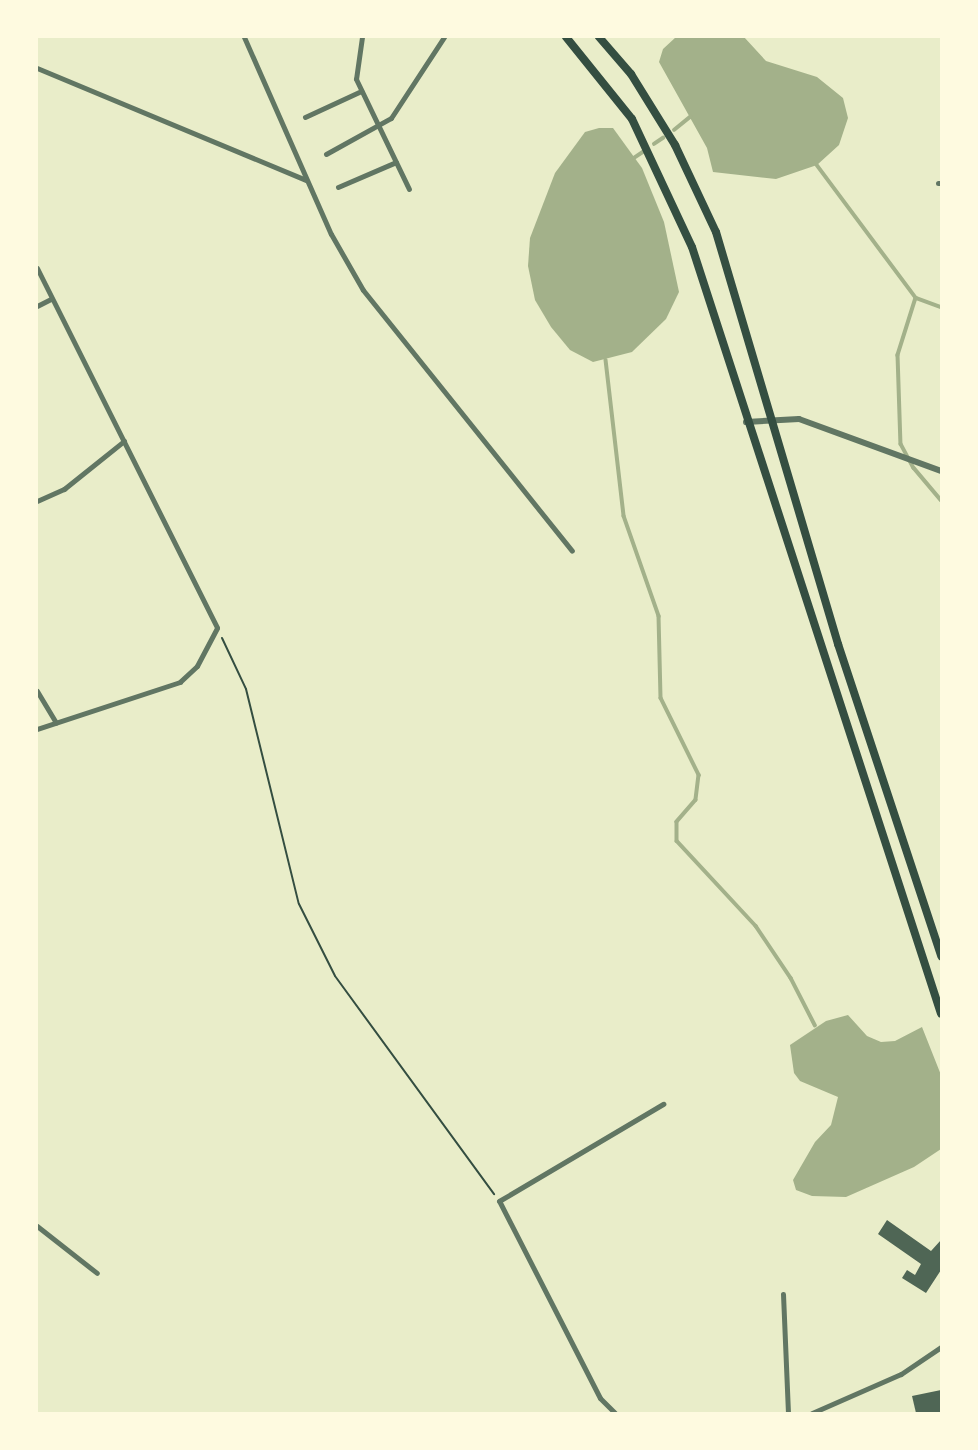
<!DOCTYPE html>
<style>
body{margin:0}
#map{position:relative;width:978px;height:1450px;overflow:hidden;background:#e9edc9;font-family:Commissioner,sans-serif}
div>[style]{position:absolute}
.water>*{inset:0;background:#a3b18a}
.stream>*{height:3.5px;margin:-1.75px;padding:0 1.75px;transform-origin:1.75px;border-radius:1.75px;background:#a3b18a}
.building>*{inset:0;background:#4f6655}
.path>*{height:2px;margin:-1px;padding:0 1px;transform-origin:1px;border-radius:1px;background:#344e41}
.minor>*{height:5px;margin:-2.5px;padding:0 2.5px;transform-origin:2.5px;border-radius:2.5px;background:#617663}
.tertiary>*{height:6px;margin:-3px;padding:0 3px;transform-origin:3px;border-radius:3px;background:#617663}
.primary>*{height:8px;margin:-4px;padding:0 4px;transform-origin:4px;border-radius:4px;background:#344e41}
span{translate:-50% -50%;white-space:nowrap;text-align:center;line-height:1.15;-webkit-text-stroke:5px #fefae0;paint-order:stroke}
.frame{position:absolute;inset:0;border:38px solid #fefae0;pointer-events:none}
</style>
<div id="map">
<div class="water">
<div style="clip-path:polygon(676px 37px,744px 37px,766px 61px,817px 77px,843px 98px,848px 118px,839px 145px,817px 165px,776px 179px,713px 172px,707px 148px,659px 62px,663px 49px)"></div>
<div style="clip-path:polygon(599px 128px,613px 128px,642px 168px,664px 222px,679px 292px,666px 319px,632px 352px,593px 362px,570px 350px,551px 327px,535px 300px,528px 266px,530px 238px,555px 173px,585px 132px)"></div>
<div style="clip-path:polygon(848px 1015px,867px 1036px,881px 1042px,895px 1041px,922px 1027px,941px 1075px,941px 1149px,914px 1167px,846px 1197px,812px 1196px,796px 1190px,793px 1180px,815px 1142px,831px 1125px,838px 1097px,800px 1081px,794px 1073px,790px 1045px,826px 1021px)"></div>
</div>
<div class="stream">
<div style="left:674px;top:130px;width:21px;rotate:-39deg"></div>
<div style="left:654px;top:144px;width:11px;rotate:-34deg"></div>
<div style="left:634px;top:158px;width:11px;rotate:-34deg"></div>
<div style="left:817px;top:165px;width:166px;rotate:53.3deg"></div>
<div style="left:916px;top:298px;width:27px;rotate:20deg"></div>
<div style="left:916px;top:298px;width:60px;rotate:107.5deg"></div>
<div style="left:898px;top:355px;width:89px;rotate:88.1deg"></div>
<div style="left:901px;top:444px;width:27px;rotate:62deg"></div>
<div style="left:914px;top:468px;width:42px;rotate:49.8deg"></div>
<div style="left:606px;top:360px;width:157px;rotate:83.4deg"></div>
<div style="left:624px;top:516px;width:106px;rotate:70.7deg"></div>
<div style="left:659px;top:616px;width:82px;rotate:88.6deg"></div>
<div style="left:661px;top:698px;width:86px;rotate:63.7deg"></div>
<div style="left:699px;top:775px;width:25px;rotate:97deg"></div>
<div style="left:696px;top:800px;width:29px;rotate:131deg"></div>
<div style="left:677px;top:822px;width:19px;rotate:90deg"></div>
<div style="left:677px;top:841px;width:116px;rotate:47.1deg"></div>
<div style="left:756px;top:926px;width:63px;rotate:56.1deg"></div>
<div style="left:791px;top:978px;width:53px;rotate:62.9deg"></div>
</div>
<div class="building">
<div style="clip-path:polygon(887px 1220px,931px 1251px,941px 1240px,941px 1270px,926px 1293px,902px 1278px,907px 1270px,915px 1275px,921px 1264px,878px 1234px)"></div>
<div style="clip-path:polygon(941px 1390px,941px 1413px,916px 1413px,912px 1396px)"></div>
</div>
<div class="path">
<div style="left:222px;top:638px;width:56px;rotate:64.8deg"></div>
<div style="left:246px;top:689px;width:221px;rotate:76.2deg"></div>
<div style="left:299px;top:904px;width:80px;rotate:63.4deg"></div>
<div style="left:335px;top:976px;width:270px;rotate:53.9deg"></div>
</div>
<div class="minor">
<div style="left:244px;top:37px;width:215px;rotate:66.2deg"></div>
<div style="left:331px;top:234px;width:64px;rotate:60.3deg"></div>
<div style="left:363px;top:290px;width:334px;rotate:51.3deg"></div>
<div style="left:362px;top:37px;width:42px;rotate:98.1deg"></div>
<div style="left:356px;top:79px;width:122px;rotate:64.3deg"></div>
<div style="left:37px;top:68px;width:291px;rotate:22.6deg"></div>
<div style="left:305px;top:117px;width:62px;rotate:-24.9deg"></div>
<div style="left:326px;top:154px;width:74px;rotate:-29deg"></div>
<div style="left:391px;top:118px;width:97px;rotate:-56.8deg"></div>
<div style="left:938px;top:183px;width:3px"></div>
<div style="left:338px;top:187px;width:63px;rotate:-23.3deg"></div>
<div style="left:37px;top:268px;width:402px;rotate:63.4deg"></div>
<div style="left:217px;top:628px;width:43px;rotate:117.8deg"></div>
<div style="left:197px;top:666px;width:23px;rotate:137deg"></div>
<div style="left:180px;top:682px;width:151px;rotate:161.8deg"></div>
<div style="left:37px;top:306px;width:16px;rotate:-27deg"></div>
<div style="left:37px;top:501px;width:30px;rotate:-24deg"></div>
<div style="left:64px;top:489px;width:77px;rotate:-38.7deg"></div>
<div style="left:37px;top:691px;width:37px;rotate:59deg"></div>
<div style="left:37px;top:1226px;width:76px;rotate:38.1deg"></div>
<div style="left:783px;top:1294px;width:119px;rotate:87.6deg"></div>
<div style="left:615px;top:1413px;width:21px;rotate:-135deg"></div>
<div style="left:600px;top:1398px;width:221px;rotate:-117.1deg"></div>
<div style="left:499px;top:1201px;width:191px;rotate:-30.6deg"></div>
<div style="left:812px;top:1413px;width:97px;rotate:-23.7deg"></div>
<div style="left:901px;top:1374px;width:48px;rotate:-34deg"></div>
</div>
<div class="tertiary">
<div style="left:746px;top:422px;width:53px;rotate:-3.2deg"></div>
<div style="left:799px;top:419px;width:151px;rotate:20.1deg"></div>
</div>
<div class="primary">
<div style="left:566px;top:37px;width:105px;rotate:51.2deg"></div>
<div style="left:632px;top:119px;width:141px;rotate:64.9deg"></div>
<div style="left:692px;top:247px;width:806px;rotate:72.01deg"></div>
<div style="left:599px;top:37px;width:49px;rotate:49.1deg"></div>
<div style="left:631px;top:74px;width:84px;rotate:58.2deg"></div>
<div style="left:675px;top:145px;width:96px;rotate:64.8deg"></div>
<div style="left:716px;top:232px;width:430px;rotate:73.5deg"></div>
<div style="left:838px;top:644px;width:329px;rotate:71.7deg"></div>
</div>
<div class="frame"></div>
</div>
